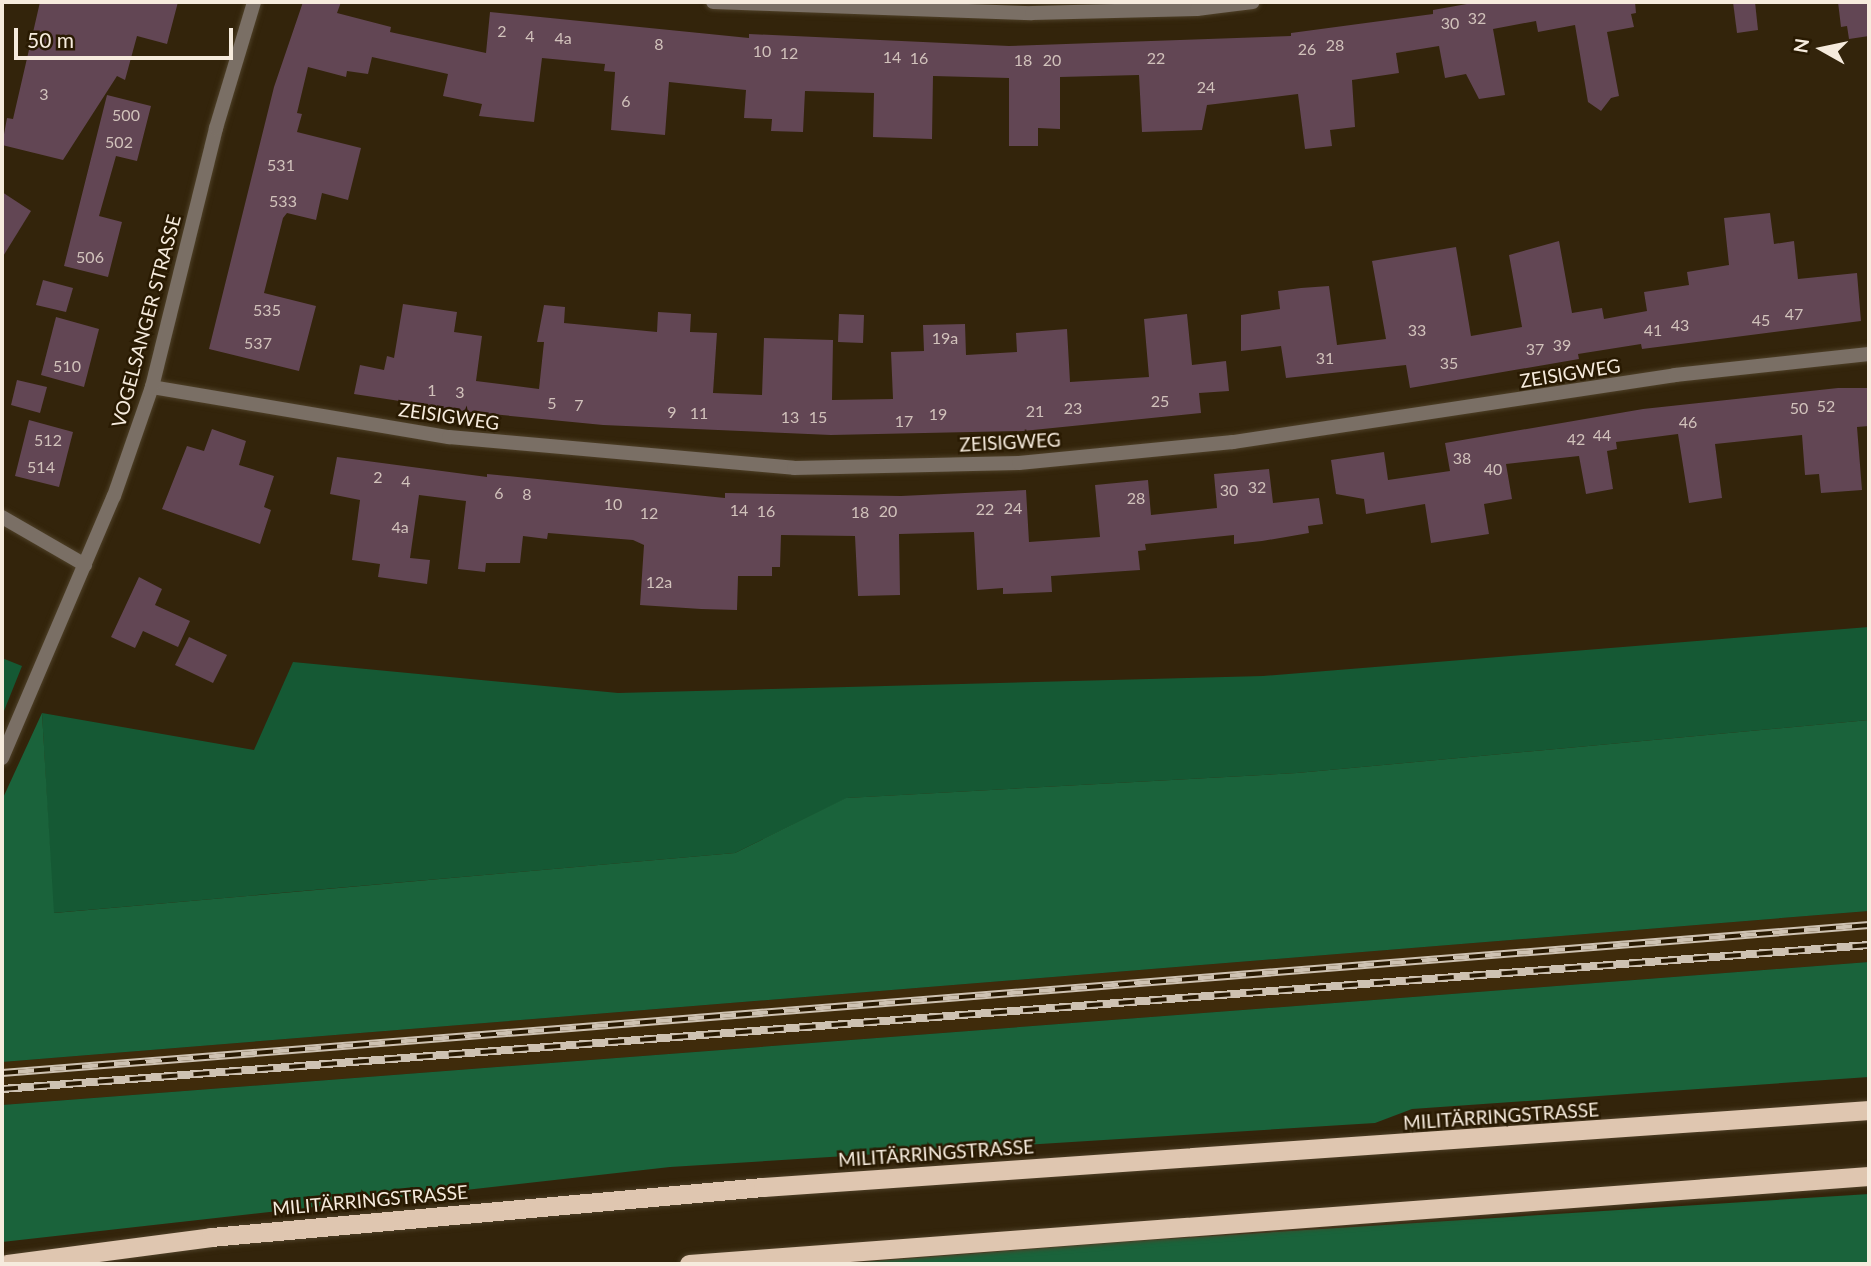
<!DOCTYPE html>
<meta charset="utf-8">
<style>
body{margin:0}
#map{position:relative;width:1871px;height:1266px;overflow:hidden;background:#33240b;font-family:Lato,sans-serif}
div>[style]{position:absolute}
.built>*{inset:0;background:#3f2b0b}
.green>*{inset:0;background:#155934}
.forest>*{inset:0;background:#1a633b}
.building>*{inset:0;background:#624654}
.roads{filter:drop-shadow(0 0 2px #4e4028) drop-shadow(0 0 2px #4e4028)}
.minor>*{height:14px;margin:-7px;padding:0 7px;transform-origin:7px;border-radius:7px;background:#7a6f65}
.trunk>*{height:19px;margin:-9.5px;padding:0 9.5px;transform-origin:9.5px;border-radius:9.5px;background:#dfc6b0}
.rail>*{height:8px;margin-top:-4px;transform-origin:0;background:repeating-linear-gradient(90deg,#291a02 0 16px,#cec2b2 0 32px);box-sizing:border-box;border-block:2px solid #cec2b2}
span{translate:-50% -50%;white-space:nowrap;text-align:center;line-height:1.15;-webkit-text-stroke:5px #291a02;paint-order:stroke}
.number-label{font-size:16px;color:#d1c2bb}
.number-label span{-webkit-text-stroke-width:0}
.street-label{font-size:19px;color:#f6ebdd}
.frame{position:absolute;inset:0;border:4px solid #f6ebdd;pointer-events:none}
.north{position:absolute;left:1787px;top:14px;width:70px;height:70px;-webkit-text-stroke:5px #291a02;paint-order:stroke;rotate:279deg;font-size:19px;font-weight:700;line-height:28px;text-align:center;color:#f6ebdd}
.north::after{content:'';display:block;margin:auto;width:24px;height:32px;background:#f6ebdd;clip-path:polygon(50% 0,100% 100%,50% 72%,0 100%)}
.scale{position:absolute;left:14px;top:28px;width:219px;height:32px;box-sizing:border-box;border:4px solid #f6ebdd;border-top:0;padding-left:9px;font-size:21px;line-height:24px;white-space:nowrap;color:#f6ebdd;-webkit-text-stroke:5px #291a02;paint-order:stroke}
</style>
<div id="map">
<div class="built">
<div style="clip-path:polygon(1869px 911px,1869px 962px,2px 1105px,2px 1062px)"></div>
</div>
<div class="green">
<div style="clip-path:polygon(1869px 627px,1869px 720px,1297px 773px,847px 798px,735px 853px,53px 913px,42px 713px,254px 750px,293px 662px,618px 693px,1263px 676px)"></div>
<div style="clip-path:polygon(2px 658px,22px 666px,2px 716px)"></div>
</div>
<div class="forest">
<div style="clip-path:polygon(42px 713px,54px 913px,735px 853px,846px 798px,1297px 773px,1869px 720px,1869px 911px,2px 1062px,2px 800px)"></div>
<div style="clip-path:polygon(1869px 962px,1869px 1077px,1412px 1109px,1375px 1123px,670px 1167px,2px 1242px,2px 1105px)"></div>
<div style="clip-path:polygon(1869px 1194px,1869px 1264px,836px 1264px,1134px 1241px)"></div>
</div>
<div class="building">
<div style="clip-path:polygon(40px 2px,178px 2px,167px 44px,137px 36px,125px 80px,117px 76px,63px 160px,2px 145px,7px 118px,13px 119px)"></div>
<div style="clip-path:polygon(303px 2px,341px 2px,337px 13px,391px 27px,390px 32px,486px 53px,490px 12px,749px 38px,749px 34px,1009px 46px,1291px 36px,1291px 33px,1433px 14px,1433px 10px,1478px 2px,1635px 2px,1636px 13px,1631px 14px,1634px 27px,1607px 32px,1619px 96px,1611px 98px,1601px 111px,1588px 102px,1575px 25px,1538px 32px,1536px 21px,1493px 29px,1505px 95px,1479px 99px,1466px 74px,1445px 78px,1439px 46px,1396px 53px,1399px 73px,1352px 80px,1355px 127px,1330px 130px,1332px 146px,1305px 149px,1298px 94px,1207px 105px,1202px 130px,1142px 132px,1139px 75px,1060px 77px,1060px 129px,1038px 128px,1038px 146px,1009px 146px,1009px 78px,933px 76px,932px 139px,873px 137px,874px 93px,805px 91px,803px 132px,771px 131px,772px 119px,744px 118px,746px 90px,669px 82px,665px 135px,611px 130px,615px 72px,604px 71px,605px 64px,542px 58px,534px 122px,479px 116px,482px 104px,443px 96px,448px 74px,372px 57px,368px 74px,347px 71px,346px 77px,308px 67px,297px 113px,302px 114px,297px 132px,361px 148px,348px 200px,322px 193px,316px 220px,287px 213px,283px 218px,264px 293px,316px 306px,299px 371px,209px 349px,274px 87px)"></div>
<div style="clip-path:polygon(1733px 2px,1755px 2px,1758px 30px,1737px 33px)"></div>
<div style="clip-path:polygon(1838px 2px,1869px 2px,1869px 36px,1849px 39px,1847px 26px,1841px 27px)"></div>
<div style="clip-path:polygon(107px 95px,151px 106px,137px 161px,116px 156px,99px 216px,122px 222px,108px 277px,64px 266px)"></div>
<div style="clip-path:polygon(2px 192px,31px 211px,2px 258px)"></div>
<div style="clip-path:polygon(1770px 213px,1774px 244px,1794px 241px,1798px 279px,1857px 273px,1861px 321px,1642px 349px,1641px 344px,1578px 354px,1579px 359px,1410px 388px,1406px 365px,1286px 378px,1281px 346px,1241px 351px,1241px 315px,1280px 309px,1278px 291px,1301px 288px,1329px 286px,1337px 345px,1386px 339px,1372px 261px,1456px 247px,1471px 336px,1522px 327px,1509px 255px,1559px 241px,1572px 313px,1602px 308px,1604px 319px,1647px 311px,1644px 292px,1689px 285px,1687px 272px,1729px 265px,1724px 218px)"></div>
<div style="clip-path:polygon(43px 280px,73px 288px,66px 312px,36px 305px)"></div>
<div style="clip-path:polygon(403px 304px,457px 312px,454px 332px,482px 336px,476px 381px,539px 389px,544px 342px,537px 342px,544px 305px,565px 307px,564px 323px,657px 332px,658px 312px,691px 314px,690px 332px,717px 333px,713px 393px,762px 395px,764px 338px,833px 340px,832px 400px,893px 399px,891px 352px,924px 351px,923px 325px,965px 324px,966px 355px,1017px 352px,1016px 333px,1067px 329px,1070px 382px,1149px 377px,1144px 319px,1187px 314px,1192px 365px,1226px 361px,1229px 391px,1199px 393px,1201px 413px,1023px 431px,831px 435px,603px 425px,471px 412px,354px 394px,360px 365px,384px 370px,387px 356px,394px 358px)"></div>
<div style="clip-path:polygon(839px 314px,864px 315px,863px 343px,838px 342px)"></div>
<div style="clip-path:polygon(56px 317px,99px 329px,84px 387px,41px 375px)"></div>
<div style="clip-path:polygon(17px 380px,47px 387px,40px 413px,11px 405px)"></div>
<div style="clip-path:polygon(1838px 388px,1869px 388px,1869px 426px,1857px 427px,1862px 490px,1821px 493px,1819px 474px,1805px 475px,1802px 435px,1715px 444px,1722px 498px,1689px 503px,1678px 434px,1616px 442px,1617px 449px,1607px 451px,1613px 489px,1586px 494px,1579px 456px,1506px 464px,1512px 499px,1484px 504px,1489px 534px,1431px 543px,1425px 504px,1366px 514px,1364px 499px,1336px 494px,1331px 460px,1384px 452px,1388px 480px,1450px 471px,1445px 443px,1643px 409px)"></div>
<div style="clip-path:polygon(29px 420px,73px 432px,59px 487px,15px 476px)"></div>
<div style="clip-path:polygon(212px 429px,246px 441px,239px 465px,274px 476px,264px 507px,271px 510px,260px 544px,162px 509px,187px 446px,204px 451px)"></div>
<div style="clip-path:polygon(337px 457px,487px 477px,487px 474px,725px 498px,725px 493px,901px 496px,1026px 490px,1029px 542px,1100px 537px,1095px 485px,1148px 480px,1151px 515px,1217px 508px,1214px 474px,1269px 469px,1273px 503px,1319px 498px,1323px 524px,1308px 526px,1309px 533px,1262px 541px,1234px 544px,1234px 535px,1145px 544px,1146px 550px,1138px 551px,1140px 570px,1051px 576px,1052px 592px,1003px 594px,1003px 588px,977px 590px,974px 532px,899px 534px,900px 595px,858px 596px,855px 536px,781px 535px,780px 567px,772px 567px,772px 576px,738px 576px,737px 610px,701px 609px,640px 605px,644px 545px,633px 540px,548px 533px,547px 539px,523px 536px,520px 563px,486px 563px,485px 572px,458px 569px,466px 501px,419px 495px,410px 558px,430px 560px,427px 584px,378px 577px,380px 564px,352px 560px,360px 500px,330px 494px)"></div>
<div style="clip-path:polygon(139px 577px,162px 589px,155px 605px,190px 621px,178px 647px,143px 631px,135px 648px,111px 637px)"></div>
<div style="clip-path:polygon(189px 637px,227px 655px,213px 683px,175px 665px)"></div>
</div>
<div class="roads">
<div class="minor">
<div style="left:713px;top:2px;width:319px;rotate:2deg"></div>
<div style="left:1032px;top:13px;width:165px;rotate:-1.4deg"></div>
<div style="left:1197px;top:9px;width:56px;rotate:-7.1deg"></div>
<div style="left:152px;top:387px;width:301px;rotate:9.6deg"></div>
<div style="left:449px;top:437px;width:346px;rotate:5.1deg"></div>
<div style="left:794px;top:468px;width:225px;rotate:-1.3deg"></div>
<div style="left:1019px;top:463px;width:215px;rotate:-5.6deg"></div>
<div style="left:1233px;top:442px;width:447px;rotate:-8.6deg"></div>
<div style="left:1675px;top:375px;width:195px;rotate:-6.2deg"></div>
<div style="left:2px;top:517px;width:96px;rotate:30deg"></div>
<div style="left:2px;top:758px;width:285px;rotate:-66.9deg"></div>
<div style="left:114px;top:496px;width:115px;rotate:-70.8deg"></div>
<div style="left:152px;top:387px;width:267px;rotate:-76.1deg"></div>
<div style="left:216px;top:128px;width:132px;rotate:-73.2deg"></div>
</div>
<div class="trunk">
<div style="left:7px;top:1264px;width:206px;rotate:-7.5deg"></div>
<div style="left:211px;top:1237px;width:554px;rotate:-5.18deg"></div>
<div style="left:763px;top:1187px;width:1109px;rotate:-3.98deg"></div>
<div style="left:689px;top:1264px;width:1183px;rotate:-4.27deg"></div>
</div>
</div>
<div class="rail">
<div style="left:2px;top:1073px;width:1873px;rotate:-4.53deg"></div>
<div style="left:2px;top:1089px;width:1873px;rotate:-4.41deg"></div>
</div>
<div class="number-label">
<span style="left:1477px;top:18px">32</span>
<span style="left:1450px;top:23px">30</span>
<span style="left:502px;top:31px">2</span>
<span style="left:530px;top:36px">4</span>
<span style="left:563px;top:38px">4a</span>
<span style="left:659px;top:44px">8</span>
<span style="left:1335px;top:45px">28</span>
<span style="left:1307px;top:49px">26</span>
<span style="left:762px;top:51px">10</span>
<span style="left:789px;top:53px">12</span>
<span style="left:892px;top:57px">14</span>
<span style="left:919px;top:58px">16</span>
<span style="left:1156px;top:58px">22</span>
<span style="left:1023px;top:60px">18</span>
<span style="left:1052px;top:60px">20</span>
<span style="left:1206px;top:87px">24</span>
<span style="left:44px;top:94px">3</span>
<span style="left:626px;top:101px">6</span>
<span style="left:126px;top:115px">500</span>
<span style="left:119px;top:142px">502</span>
<span style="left:281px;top:165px">531</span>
<span style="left:283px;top:201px">533</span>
<span style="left:90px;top:257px">506</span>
<span style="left:267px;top:310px">535</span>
<span style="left:1794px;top:314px">47</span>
<span style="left:1761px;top:320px">45</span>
<span style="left:1680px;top:325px">43</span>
<span style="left:1417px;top:330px">33</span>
<span style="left:1653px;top:330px">41</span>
<span style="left:945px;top:338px">19a</span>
<span style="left:258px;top:343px">537</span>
<span style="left:1562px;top:345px">39</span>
<span style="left:1535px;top:349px">37</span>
<span style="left:1325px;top:358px">31</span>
<span style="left:1449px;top:363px">35</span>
<span style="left:67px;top:366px">510</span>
<span style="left:432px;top:390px">1</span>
<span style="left:460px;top:392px">3</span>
<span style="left:1160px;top:401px">25</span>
<span style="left:552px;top:403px">5</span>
<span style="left:579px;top:405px">7</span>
<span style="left:1826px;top:406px">52</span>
<span style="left:1073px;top:408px">23</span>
<span style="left:1799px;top:408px">50</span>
<span style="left:1035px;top:411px">21</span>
<span style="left:672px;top:412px">9</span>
<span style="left:699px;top:413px">11</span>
<span style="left:938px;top:414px">19</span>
<span style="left:790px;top:417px">13</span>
<span style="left:818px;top:417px">15</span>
<span style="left:904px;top:421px">17</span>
<span style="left:1688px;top:422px">46</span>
<span style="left:1602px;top:435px">44</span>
<span style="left:1576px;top:439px">42</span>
<span style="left:48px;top:440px">512</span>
<span style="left:1462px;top:458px">38</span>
<span style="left:41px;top:467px">514</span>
<span style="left:1493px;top:469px">40</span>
<span style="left:378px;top:477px">2</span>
<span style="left:406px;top:481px">4</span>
<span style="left:1257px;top:487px">32</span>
<span style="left:1229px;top:490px">30</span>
<span style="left:499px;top:493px">6</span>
<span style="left:527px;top:494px">8</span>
<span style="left:1136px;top:498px">28</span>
<span style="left:613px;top:504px">10</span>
<span style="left:1013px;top:508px">24</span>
<span style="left:985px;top:509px">22</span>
<span style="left:739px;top:510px">14</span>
<span style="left:766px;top:511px">16</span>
<span style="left:888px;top:511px">20</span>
<span style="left:860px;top:512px">18</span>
<span style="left:649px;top:513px">12</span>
<span style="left:400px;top:527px">4a</span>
<span style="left:659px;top:582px">12a</span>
</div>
<div class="street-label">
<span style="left:146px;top:321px;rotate:-75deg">VOGELSANGER STRASSE</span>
<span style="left:1570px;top:373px;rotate:-9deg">ZEISIGWEG</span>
<span style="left:449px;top:416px;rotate:8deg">ZEISIGWEG</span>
<span style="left:1010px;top:442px;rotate:-3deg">ZEISIGWEG</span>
<span style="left:1501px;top:1116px;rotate:-4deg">MILITÄRRINGSTRASSE</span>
<span style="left:936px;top:1153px;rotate:-4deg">MILITÄRRINGSTRASSE</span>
<span style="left:370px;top:1200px;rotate:-5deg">MILITÄRRINGSTRASSE</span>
</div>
<div class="frame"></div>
<div class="north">N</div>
<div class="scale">50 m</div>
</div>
